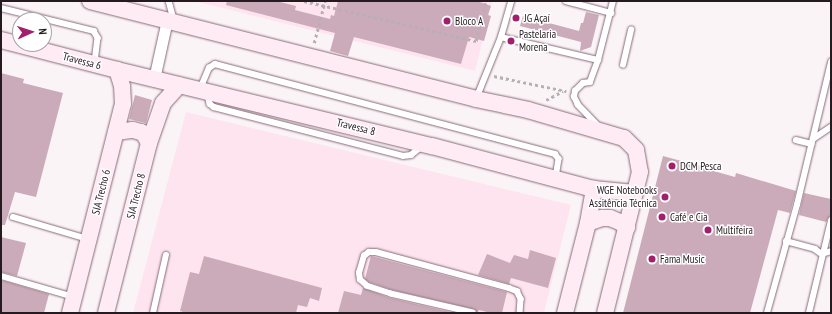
<!DOCTYPE html>
<meta charset="utf-8">
<style>
body{margin:0}
#map{position:relative;width:832px;height:314px;overflow:hidden;background:#fbf4f7;font-family:"PT Sans Narrow",sans-serif}
div>[style]{position:absolute}
.built>*{inset:0;background:#fde4ef}
.building>*{inset:0;background:#cbabb9}
.path>*{height:2.5px;margin-top:-1.25px;transform-origin:0;background:repeating-linear-gradient(90deg,#b8afb3 0 3px,transparent 0 6px)}
.roads{filter:drop-shadow(0 0 1px #876a77) drop-shadow(0 0 1px #876a77)}
.lane>*{height:5.5px;margin:-2.75px;padding:0 2.75px;transform-origin:2.75px;border-radius:2.75px;background:#fff}
.street>*{height:11px;margin:-5.5px;padding:0 5.5px;transform-origin:5.5px;border-radius:5.5px;background:#fff}
.secondary>*{height:16px;margin:-8px;padding:0 8px;transform-origin:8px;border-radius:8px;background:#feebf4}
.dots>*{width:11px;height:11px;translate:-50% -50%;box-sizing:border-box;border:2px solid #fff;border-radius:50%}
span{translate:-50% -50%;white-space:nowrap;text-align:center;line-height:1.15;-webkit-text-stroke:3px #fff;paint-order:stroke}
.poi-label{font-size:11px;color:#251a1f}
.left{translate:0 -50%;text-align:left}
.right{translate:-100% -50%;text-align:right}
.street-label{font-size:11px;color:#251a1f}
.frame{position:absolute;inset:0;border:2px solid #251a1f;pointer-events:none}
.north{position:absolute;left:12px;top:12px;width:40px;height:40px;box-sizing:border-box;background:#fff;border:1px solid #a8a3a5;border-radius:50%;rotate:87deg;font-size:11px;font-weight:700;line-height:16px;text-align:center;color:#251a1f}
.north::after{content:'';display:block;margin:auto;width:14px;height:18px;background:#a21f6e;clip-path:polygon(50% 0,100% 100%,50% 72%,0 100%)}
</style>
<div id="map">
<div class="built">
<div style="clip-path:polygon(194px 1px,492px 1px,475px 71px)"></div>
<div style="clip-path:polygon(186px 112px,571px 205px,544px 313px,133px 313px)"></div>
</div>
<div class="building">
<div style="clip-path:polygon(227px 1px,276px 1px,296px 6px,295px 10px,330px 19px,331px 15px,334px 16px,338px 1px,477px 1px,491px 6px,488px 15px,491px 16px,484px 41px,469px 37px,461px 64px,354px 37px,348px 56px,330px 51px,335px 33px,226px 5px)"></div>
<div style="clip-path:polygon(586px 12px,599px 15px,591px 47px,580px 51px,581px 42px,520px 26px,523px 16px,579px 31px,581px 23px,583px 23px)"></div>
<div style="clip-path:polygon(1px 73px,24px 79px,23px 83px,63px 93px,36px 197px,15px 192px,5px 225px,1px 225px)"></div>
<div style="clip-path:polygon(135px 95px,152px 100px,146px 123px,129px 119px)"></div>
<div style="clip-path:polygon(663px 156px,700px 166px,700px 164px,711px 167px,710px 170px,735px 177px,736px 173px,796px 191px,790px 213px,778px 210px,750px 313px,623px 313px)"></div>
<div style="clip-path:polygon(804px 193px,831px 199px,831px 217px,828px 218px,826px 222px,799px 215px)"></div>
<div style="clip-path:polygon(1px 237px,26px 243px,17px 276px,1px 272px)"></div>
<div style="clip-path:polygon(530px 250px,556px 258px,548px 288px,511px 278px,509px 284px,478px 275px,487px 254px,510px 263px,514px 255px,528px 259px)"></div>
<div style="clip-path:polygon(204px 256px,322px 288px,319px 301px,310px 298px,307px 307px,298px 305px,296px 313px,186px 313px,180px 311px,190px 272px,199px 274px)"></div>
<div style="clip-path:polygon(371px 256px,507px 292px,502px 313px,491px 313px,479px 310px,477px 313px,474px 309px,392px 290px,369px 282px,365px 279px)"></div>
<div style="clip-path:polygon(1px 280px,49px 294px,44px 313px,1px 313px)"></div>
<div style="clip-path:polygon(363px 288px,390px 298px,454px 313px,338px 313px,344px 291px,361px 295px)"></div>
</div>
<div class="path">
<div style="left:304px;top:1px;width:177px;rotate:13.1deg"></div>
<div style="left:476px;top:41px;width:41px;rotate:-76deg"></div>
<div style="left:314px;top:43px;width:43px;rotate:-75.3deg"></div>
<div style="left:494px;top:76px;width:74px;rotate:11.8deg"></div>
<div style="left:546px;top:100px;width:19px;rotate:-28deg"></div>
</div>
<div class="roads">
<div class="lane">
<div style="left:169px;top:1px;width:20px;rotate:75deg"></div>
<div style="left:566px;top:1px;width:47px;rotate:14.9deg"></div>
<div style="left:1px;top:8px;width:96px;rotate:13.9deg"></div>
<div style="left:94px;top:31px;width:8px;rotate:60deg"></div>
<div style="left:98px;top:38px;width:26px;rotate:97deg"></div>
<div style="left:501px;top:37px;width:100px;rotate:13.3deg"></div>
<div style="left:623px;top:65px;width:36px;rotate:-77deg"></div>
<div style="left:200px;top:89px;width:23px;rotate:-67deg"></div>
<div style="left:209px;top:68px;width:7px;rotate:-34deg"></div>
<div style="left:215px;top:64px;width:352px;rotate:14.8deg"></div>
<div style="left:555px;top:154px;width:6px;rotate:51deg"></div>
<div style="left:559px;top:159px;width:18px;rotate:99deg"></div>
<div style="left:208px;top:95px;width:9px;rotate:77deg"></div>
<div style="left:210px;top:104px;width:5px;rotate:37deg"></div>
<div style="left:214px;top:107px;width:195px;rotate:14.5deg"></div>
<div style="left:403px;top:156px;width:8px;rotate:-7deg"></div>
<div style="left:411px;top:155px;width:14px;rotate:-39deg"></div>
<div style="left:476px;top:99px;width:67px;rotate:-68deg"></div>
<div style="left:501px;top:37px;width:37px;rotate:-74deg"></div>
<div style="left:598px;top:126px;width:29px;rotate:-134deg"></div>
<div style="left:578px;top:105px;width:9px;rotate:-117deg"></div>
<div style="left:574px;top:97px;width:6px;rotate:-81deg"></div>
<div style="left:575px;top:91px;width:11px;rotate:-45deg"></div>
<div style="left:583px;top:83px;width:7px;rotate:-8deg"></div>
<div style="left:590px;top:82px;width:23px;rotate:-70deg"></div>
<div style="left:598px;top:60px;width:61px;rotate:-75.7deg"></div>
<div style="left:813px;top:139px;width:22px;rotate:-34deg"></div>
<div style="left:796px;top:140px;width:16px;rotate:14deg"></div>
<div style="left:13px;top:217px;width:78px;rotate:16.3deg"></div>
<div style="left:786px;top:241px;width:30px;rotate:15deg"></div>
<div style="left:815px;top:249px;width:9px;rotate:36deg"></div>
<div style="left:822px;top:254px;width:9px;rotate:-18deg"></div>
<div style="left:1px;top:276px;width:76px;rotate:16deg"></div>
<div style="left:153px;top:313px;width:59px;rotate:-77.4deg"></div>
<div style="left:473px;top:313px;width:84px;rotate:-167deg"></div>
<div style="left:391px;top:294px;width:25px;rotate:-162deg"></div>
<div style="left:367px;top:286px;width:9px;rotate:-139deg"></div>
<div style="left:360px;top:280px;width:7px;rotate:-98deg"></div>
<div style="left:359px;top:273px;width:18px;rotate:-74deg"></div>
<div style="left:364px;top:256px;width:6px;rotate:-39deg"></div>
<div style="left:369px;top:252px;width:7px"></div>
<div style="left:376px;top:252px;width:138px;rotate:15.1deg"></div>
<div style="left:509px;top:288px;width:9px;rotate:21deg"></div>
<div style="left:517px;top:291px;width:9px;rotate:63deg"></div>
<div style="left:521px;top:299px;width:14px;rotate:94deg"></div>
<div style="left:767px;top:313px;width:112px;rotate:-74.5deg"></div>
<div style="left:797px;top:205px;width:147px;rotate:-76.6deg"></div>
<div style="left:809px;top:313px;width:95px;rotate:-76.6deg"></div>
</div>
<div class="street">
<div style="left:154px;top:79px;width:60px;rotate:-77.6deg"></div>
</div>
<div class="secondary">
<div style="left:90px;top:1px;width:398px;rotate:14.2deg"></div>
<div style="left:476px;top:99px;width:53px;rotate:11.9deg"></div>
<div style="left:528px;top:110px;width:100px;rotate:16.3deg"></div>
<div style="left:624px;top:138px;width:17px;rotate:45deg"></div>
<div style="left:636px;top:150px;width:22px;rotate:80deg"></div>
<div style="left:640px;top:172px;width:145px;rotate:103.9deg"></div>
<div style="left:1px;top:40px;width:120px;rotate:14.5deg"></div>
<div style="left:117px;top:70px;width:324px;rotate:13.6deg"></div>
<div style="left:432px;top:146px;width:168px;rotate:14.9deg"></div>
<div style="left:594px;top:189px;width:41px;rotate:5.6deg"></div>
<div style="left:116px;top:132px;width:17px;rotate:-7deg"></div>
<div style="left:133px;top:130px;width:8px;rotate:14deg"></div>
<div style="left:141px;top:132px;width:4px;rotate:34deg"></div>
<div style="left:144px;top:134px;width:10px;rotate:61deg"></div>
<div style="left:588px;top:223px;width:15px;rotate:-20deg"></div>
<div style="left:602px;top:218px;width:8px"></div>
<div style="left:610px;top:218px;width:11px;rotate:22deg"></div>
<div style="left:620px;top:222px;width:9px;rotate:36deg"></div>
<div style="left:70px;top:313px;width:216px;rotate:-75.8deg"></div>
<div style="left:123px;top:104px;width:18px;rotate:-93deg"></div>
<div style="left:122px;top:86px;width:17px;rotate:-107deg"></div>
<div style="left:106px;top:313px;width:175px;rotate:-75.8deg"></div>
<div style="left:149px;top:143px;width:42px;rotate:-70.7deg"></div>
<div style="left:163px;top:103px;width:24px;rotate:-48deg"></div>
<div style="left:565px;top:313px;width:93px;rotate:-75.7deg"></div>
<div style="left:588px;top:223px;width:35px;rotate:-80deg"></div>
</div>
</div>
<div class="dots">
<div style="left:516px;top:18px;background:#a21f6e"></div>
<div style="left:447px;top:21px;background:#a21f6e"></div>
<div style="left:511px;top:41px;background:#a21f6e"></div>
<div style="left:672px;top:166px;background:#a21f6e"></div>
<div style="left:665px;top:197px;background:#a21f6e"></div>
<div style="left:662px;top:217px;background:#a21f6e"></div>
<div style="left:708px;top:230px;background:#a21f6e"></div>
<div style="left:652px;top:259px;background:#a21f6e"></div>
</div>
<div class="poi-label">
<span class="left" style="left:524px;top:18px">JG Açaí</span>
<span class="left" style="left:455px;top:21px">Bloco A</span>
<span class="left" style="left:519px;top:41px">Pastelaria<br>Morena</span>
<span class="left" style="left:680px;top:166px">DCM Pesca</span>
<span class="right" style="left:657px;top:197px">WGE Notebooks<br>Assitência Técnica</span>
<span class="left" style="left:670px;top:217px">Café e Cia</span>
<span class="left" style="left:716px;top:230px">Multifeira</span>
<span class="left" style="left:660px;top:259px">Fama Music</span>
</div>
<div class="street-label">
<span style="left:82px;top:61px;rotate:15deg">Travessa 6</span>
<span style="left:356px;top:127px;rotate:14deg">Travessa 8</span>
<span style="left:101px;top:192px;rotate:-76deg">SIA Trecho 6</span>
<span style="left:136px;top:196px;rotate:-76deg">SIA Trecho 8</span>
</div>
<div class="frame"></div>
<div class="north">N</div>
</div>
